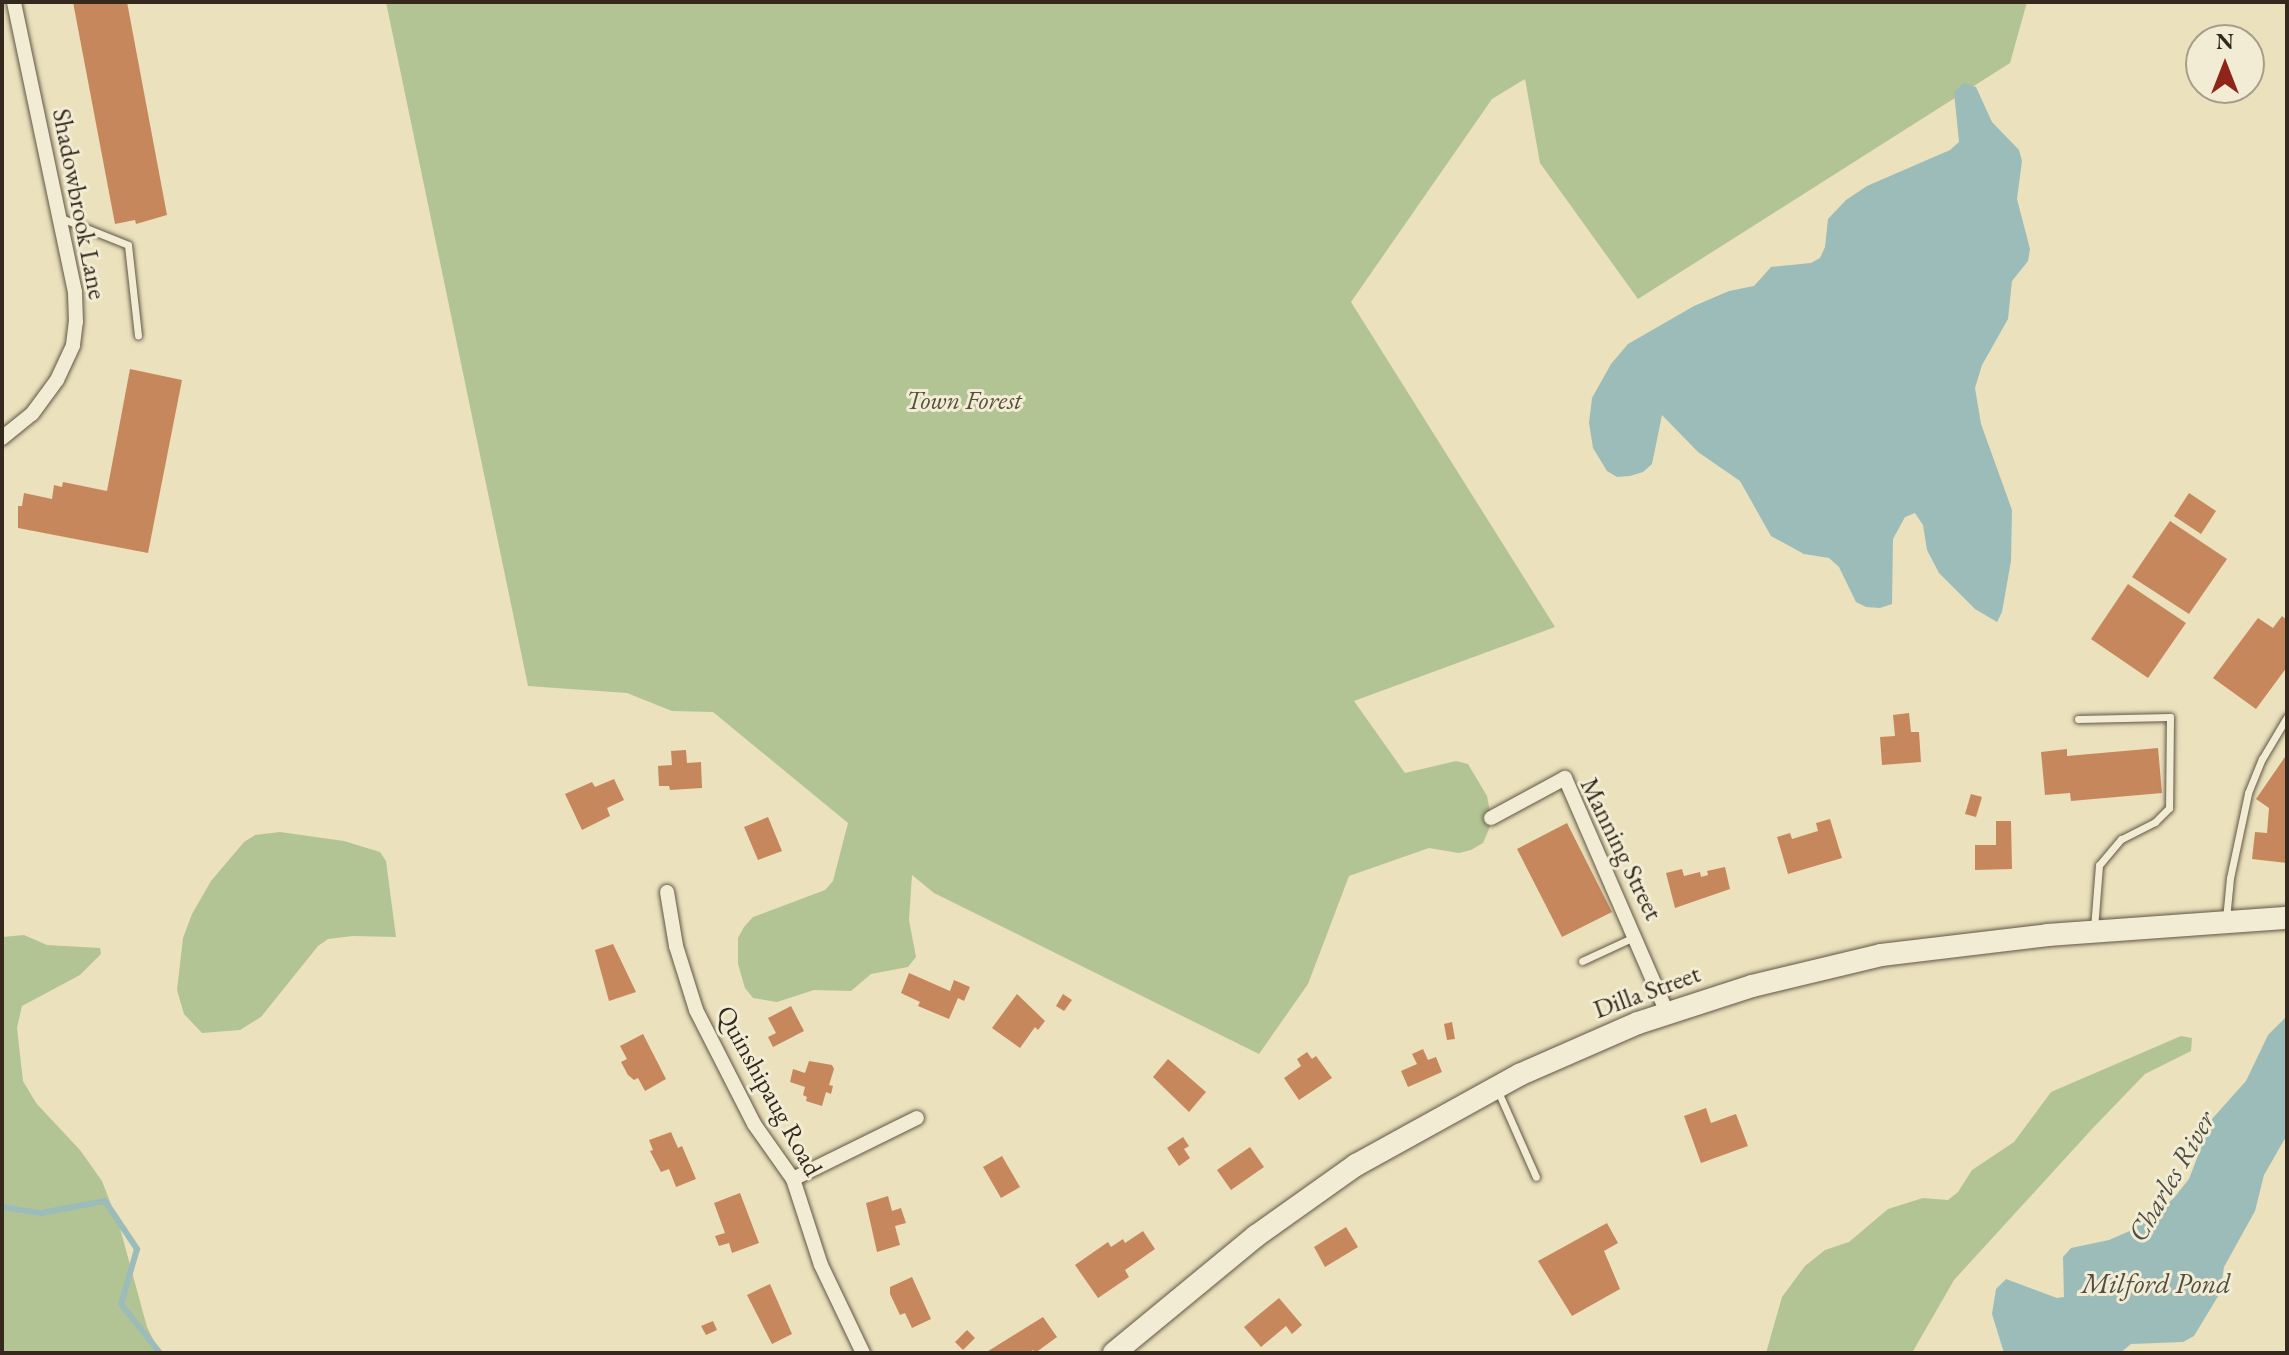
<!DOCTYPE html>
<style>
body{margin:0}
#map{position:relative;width:2289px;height:1355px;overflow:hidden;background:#ebe1bd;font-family:"EB Garamond",serif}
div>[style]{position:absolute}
.green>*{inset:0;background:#b3c494}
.water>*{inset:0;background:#9bbcb9}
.stream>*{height:6px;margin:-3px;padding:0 3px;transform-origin:3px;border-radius:3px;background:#9bbcb9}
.building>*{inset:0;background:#c7875c}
.roads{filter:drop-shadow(0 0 2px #625745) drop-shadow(0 0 2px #625745)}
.lane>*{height:7px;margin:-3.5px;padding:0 3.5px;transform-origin:3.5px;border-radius:3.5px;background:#f2ecd4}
.street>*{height:14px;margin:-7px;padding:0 7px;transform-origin:7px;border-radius:7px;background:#f2ecd4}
.secondary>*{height:22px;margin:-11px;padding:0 11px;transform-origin:11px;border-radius:11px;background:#f2ecd4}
span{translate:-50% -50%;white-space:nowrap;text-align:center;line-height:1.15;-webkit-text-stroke:6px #f2ecd4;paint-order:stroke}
.street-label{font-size:26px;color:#35291d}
.park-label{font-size:26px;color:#54503b;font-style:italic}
.water-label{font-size:28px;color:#4e4e44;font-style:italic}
.frame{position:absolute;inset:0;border:4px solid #35291d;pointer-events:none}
.north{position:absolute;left:2185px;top:24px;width:80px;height:80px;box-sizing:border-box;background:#f2ecd4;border:2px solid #a69e8b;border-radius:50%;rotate:0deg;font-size:22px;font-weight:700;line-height:32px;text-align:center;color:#35291d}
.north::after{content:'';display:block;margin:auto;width:28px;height:36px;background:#8f2418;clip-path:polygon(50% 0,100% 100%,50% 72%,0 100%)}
</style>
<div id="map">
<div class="green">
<div style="clip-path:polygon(386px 2px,2027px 2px,2010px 63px,1638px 299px,1540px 163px,1525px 79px,1492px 99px,1351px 302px,1555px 627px,1354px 701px,1405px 773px,1456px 761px,1468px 764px,1487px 796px,1492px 822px,1483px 843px,1471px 850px,1459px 853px,1429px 848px,1349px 876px,1308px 984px,1259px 1054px,934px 893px,912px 875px,909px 920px,916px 957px,908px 967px,871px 974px,851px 991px,814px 990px,777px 1002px,753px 998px,745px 988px,738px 964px,738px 938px,744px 927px,753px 917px,825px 890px,833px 881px,848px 823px,713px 712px,672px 711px,627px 693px,528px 686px)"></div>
<div style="clip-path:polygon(280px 832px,344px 841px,380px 852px,386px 861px,396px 937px,353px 936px,328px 939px,318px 946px,261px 1017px,240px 1030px,202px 1033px,184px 1014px,177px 990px,183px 938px,192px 914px,211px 881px,244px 842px,255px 835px)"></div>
<div style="clip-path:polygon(24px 935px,47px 945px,100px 948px,101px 954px,80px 975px,22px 1006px,17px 1028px,23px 1081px,36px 1103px,80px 1150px,102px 1181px,120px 1228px,147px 1327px,160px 1353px,2px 1353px,2px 937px)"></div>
<div style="clip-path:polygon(2181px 1036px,2192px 1038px,2191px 1051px,2145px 1074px,2092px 1129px,1954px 1280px,1912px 1353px,1766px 1353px,1782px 1297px,1805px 1266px,1825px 1250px,1849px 1242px,1888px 1209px,1923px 1198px,1948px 1200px,1958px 1192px,1972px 1170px,2014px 1142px,2051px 1092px)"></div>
</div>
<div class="water">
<div style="clip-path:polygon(1964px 83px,1976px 87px,1992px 122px,2019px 150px,2022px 161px,2017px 199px,2030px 249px,2028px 261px,2012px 281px,2008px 319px,1982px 365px,1975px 388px,1981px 424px,2012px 510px,2011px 561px,2002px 612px,1997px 622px,1975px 609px,1939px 573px,1927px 550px,1923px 525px,1915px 513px,1905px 517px,1893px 539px,1892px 604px,1880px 608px,1866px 607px,1856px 602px,1839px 567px,1829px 558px,1804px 554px,1771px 536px,1740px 481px,1698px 452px,1662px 415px,1652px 464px,1643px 472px,1630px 476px,1617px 477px,1607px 471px,1593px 448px,1589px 423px,1592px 398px,1611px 364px,1628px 344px,1694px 306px,1729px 291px,1754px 286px,1771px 267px,1811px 263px,1820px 258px,1825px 247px,1828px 219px,1846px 200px,1867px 186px,1950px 150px,1959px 142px,1954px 92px)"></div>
<div style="clip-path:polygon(2287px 1016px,2287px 1135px,2264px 1175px,2255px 1211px,2224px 1267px,2220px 1293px,2194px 1336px,2183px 1342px,2131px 1344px,2120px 1353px,2004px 1353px,1992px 1314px,1996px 1289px,2006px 1279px,2057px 1298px,2064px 1297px,2063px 1257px,2071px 1248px,2109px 1240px,2132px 1230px,2173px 1199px,2189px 1179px,2212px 1119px,2246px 1081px,2268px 1035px)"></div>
</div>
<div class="stream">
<div style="left:2px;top:1207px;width:39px;rotate:9deg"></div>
<div style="left:41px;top:1213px;width:65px;rotate:-10.6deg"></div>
<div style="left:105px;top:1201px;width:58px;rotate:56.3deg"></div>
<div style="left:137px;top:1249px;width:57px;rotate:106.2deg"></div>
<div style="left:121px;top:1304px;width:63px;rotate:51.5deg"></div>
</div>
<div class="building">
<div style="clip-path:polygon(73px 2px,127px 2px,167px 215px,136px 224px,135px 220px,115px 224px)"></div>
<div style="clip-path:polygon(130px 369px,182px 380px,148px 553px,18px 528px,18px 506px,22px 506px,24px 493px,52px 499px,54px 485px,62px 487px,63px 482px,107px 491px)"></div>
<div style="clip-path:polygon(2189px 493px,2216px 511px,2201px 534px,2174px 516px)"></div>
<div style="clip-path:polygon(2170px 521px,2227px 559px,2189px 614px,2132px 577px)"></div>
<div style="clip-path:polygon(2128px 584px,2186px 623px,2148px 678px,2091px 639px)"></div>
<div style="clip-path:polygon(2282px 616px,2287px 620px,2287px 667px,2256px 709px,2213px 678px,2258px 618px,2273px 628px)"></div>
<div style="clip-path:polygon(1909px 713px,1911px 732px,1919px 732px,1921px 762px,1882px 765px,1880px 737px,1895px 736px,1893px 715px)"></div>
<div style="clip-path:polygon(2158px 748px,2162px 793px,2071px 801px,2070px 793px,2045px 795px,2041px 752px,2067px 749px,2067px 756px)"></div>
<div style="clip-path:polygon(686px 750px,687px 763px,701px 762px,702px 788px,670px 790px,669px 786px,659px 786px,658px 766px,672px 765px,671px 751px)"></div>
<div style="clip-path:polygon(2287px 754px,2287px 863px,2252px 859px,2255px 832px,2267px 833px,2269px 808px,2256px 799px)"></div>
<div style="clip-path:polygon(614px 779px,624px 800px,607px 808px,610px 816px,582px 830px,565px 794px,592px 782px,595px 787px)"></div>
<div style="clip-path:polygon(1971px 794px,1982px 797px,1976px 817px,1965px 814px)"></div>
<div style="clip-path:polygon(768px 817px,782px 851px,758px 860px,744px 827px)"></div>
<div style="clip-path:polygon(1830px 819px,1842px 858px,1788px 874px,1777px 837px,1790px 833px,1792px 839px,1818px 831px,1816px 823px)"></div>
<div style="clip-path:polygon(1996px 821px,2011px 821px,2012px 869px,1975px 870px,1975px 845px,1996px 845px)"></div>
<div style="clip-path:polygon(1567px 823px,1612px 912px,1562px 937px,1517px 849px)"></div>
<div style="clip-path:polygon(1725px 867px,1730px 889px,1675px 908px,1666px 873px,1682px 869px,1684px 876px,1700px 872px,1701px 877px,1708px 875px,1707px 871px)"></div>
<div style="clip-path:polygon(613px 944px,636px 992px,609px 1001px,595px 950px)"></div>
<div style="clip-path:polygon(909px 973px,950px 991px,954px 980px,970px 987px,964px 1001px,958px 998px,949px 1019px,918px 1006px,920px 1002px,901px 993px)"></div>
<div style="clip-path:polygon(1017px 994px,1045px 1021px,1038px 1030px,1035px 1027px,1020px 1048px,992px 1028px)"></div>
<div style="clip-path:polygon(1063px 994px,1072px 1000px,1064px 1011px,1056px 1006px)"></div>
<div style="clip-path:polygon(791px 1006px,804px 1031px,773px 1047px,768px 1037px,776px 1033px,768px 1018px)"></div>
<div style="clip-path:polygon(1452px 1022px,1455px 1039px,1447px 1040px,1444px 1024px)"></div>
<div style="clip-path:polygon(643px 1034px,666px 1079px,645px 1091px,638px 1078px,634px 1080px,628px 1075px,621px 1062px,627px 1059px,620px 1046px)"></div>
<div style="clip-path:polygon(1423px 1049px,1428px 1060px,1436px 1057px,1442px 1072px,1408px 1087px,1401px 1071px,1417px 1064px,1412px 1054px)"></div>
<div style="clip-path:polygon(1307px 1052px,1312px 1059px,1316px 1056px,1332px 1078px,1299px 1100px,1284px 1078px,1301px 1066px,1297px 1059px)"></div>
<div style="clip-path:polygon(1168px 1059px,1206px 1092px,1189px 1112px,1153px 1077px)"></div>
<div style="clip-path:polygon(809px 1061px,832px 1065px,834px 1069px,829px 1085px,833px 1086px,831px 1094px,826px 1092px,822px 1106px,806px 1101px,807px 1097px,803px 1095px,805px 1087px,790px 1082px,793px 1069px,805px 1073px)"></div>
<div style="clip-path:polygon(1706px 1108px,1711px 1123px,1736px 1114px,1748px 1146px,1701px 1163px,1684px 1116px)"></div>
<div style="clip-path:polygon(671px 1132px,678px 1148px,682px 1146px,696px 1179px,676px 1187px,669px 1169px,661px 1172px,650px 1151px,653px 1150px,649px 1140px)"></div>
<div style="clip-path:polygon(1183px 1137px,1189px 1146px,1184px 1149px,1190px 1158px,1179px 1166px,1167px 1148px)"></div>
<div style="clip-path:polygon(1250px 1147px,1264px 1167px,1231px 1190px,1217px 1170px)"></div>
<div style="clip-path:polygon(1002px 1156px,1020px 1187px,1001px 1198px,983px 1167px)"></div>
<div style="clip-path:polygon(740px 1193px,759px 1243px,732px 1253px,729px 1243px,719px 1246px,715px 1236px,725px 1233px,714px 1203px)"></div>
<div style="clip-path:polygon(888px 1196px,892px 1211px,901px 1208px,906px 1223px,895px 1226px,900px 1245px,877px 1252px,866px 1203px)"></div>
<div style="clip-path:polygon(1607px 1223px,1618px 1243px,1604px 1251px,1620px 1289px,1572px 1316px,1538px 1261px)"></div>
<div style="clip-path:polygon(1346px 1227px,1358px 1247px,1325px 1267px,1314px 1247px)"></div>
<div style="clip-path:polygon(1143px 1231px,1155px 1249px,1125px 1270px,1129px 1277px,1098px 1298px,1075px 1265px,1108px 1242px,1111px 1247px,1123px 1239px,1125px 1243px)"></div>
<div style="clip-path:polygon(912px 1277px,931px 1319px,912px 1328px,905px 1313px,900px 1315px,890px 1294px,890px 1287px)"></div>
<div style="clip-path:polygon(770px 1284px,792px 1334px,772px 1344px,747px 1295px)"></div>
<div style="clip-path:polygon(1279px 1298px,1302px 1325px,1292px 1334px,1286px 1326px,1261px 1347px,1244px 1327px)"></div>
<div style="clip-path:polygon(1043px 1317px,1057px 1337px,1035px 1353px,1033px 1350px,1028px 1353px,985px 1353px)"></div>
<div style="clip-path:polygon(713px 1321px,717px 1330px,706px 1335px,701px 1326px)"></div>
<div style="clip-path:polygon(967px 1330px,975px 1338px,963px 1350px,955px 1342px)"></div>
</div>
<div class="roads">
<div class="lane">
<div style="left:61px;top:218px;width:72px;rotate:21.9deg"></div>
<div style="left:128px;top:245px;width:91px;rotate:83.7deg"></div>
<div style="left:2078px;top:719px;width:92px;rotate:-1.2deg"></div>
<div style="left:2170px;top:717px;width:91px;rotate:90.6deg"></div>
<div style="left:2169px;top:808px;width:20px;rotate:135deg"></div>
<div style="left:2155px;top:822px;width:38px;rotate:153deg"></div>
<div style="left:2121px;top:839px;width:34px;rotate:130deg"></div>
<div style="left:2099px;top:865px;width:64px;rotate:94.5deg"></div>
<div style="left:2226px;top:919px;width:41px;rotate:-84.4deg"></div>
<div style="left:2230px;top:878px;width:87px;rotate:-78deg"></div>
<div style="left:2248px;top:793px;width:37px;rotate:-68deg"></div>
<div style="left:2262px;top:759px;width:49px;rotate:-59.2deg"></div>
<div style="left:1582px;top:961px;width:57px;rotate:-24.8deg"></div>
<div style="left:1497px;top:1089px;width:96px;rotate:66.1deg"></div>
</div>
<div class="street">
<div style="left:2px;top:438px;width:38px;rotate:-39deg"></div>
<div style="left:32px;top:414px;width:42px;rotate:-53.7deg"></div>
<div style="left:57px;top:380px;width:38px;rotate:-65deg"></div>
<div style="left:73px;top:345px;width:23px;rotate:-83deg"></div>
<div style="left:76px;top:322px;width:30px;rotate:-92deg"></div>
<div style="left:75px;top:292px;width:296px;rotate:-101.9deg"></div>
<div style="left:1491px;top:818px;width:84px;rotate:-28.4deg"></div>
<div style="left:1565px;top:778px;width:256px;rotate:66.5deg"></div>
<div style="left:667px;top:892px;width:55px;rotate:80.5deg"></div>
<div style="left:676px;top:946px;width:67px;rotate:72.6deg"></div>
<div style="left:696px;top:1010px;width:128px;rotate:63deg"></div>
<div style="left:754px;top:1124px;width:67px;rotate:54.7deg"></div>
<div style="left:793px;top:1179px;width:90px;rotate:72deg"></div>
<div style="left:821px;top:1265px;width:98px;rotate:64.5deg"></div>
<div style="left:793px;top:1179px;width:138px;rotate:-26.2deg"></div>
</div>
<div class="secondary">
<div style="left:1114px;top:1353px;width:184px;rotate:-39.5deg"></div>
<div style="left:1256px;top:1236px;width:123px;rotate:-35.4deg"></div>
<div style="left:1356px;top:1165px;width:186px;rotate:-28.9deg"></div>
<div style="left:1519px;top:1075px;width:130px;rotate:-23.6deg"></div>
<div style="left:1638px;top:1023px;width:120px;rotate:-18deg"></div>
<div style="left:1752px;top:986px;width:133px;rotate:-13.5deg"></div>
<div style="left:1881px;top:955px;width:168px;rotate:-6.8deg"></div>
<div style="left:2048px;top:935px;width:240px;rotate:-4.1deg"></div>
</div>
</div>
<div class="street-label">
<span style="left:79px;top:204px;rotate:79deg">Shadowbrook Lane</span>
<span style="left:1621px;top:849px;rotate:64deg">Manning Street</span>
<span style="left:1647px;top:992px;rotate:-20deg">Dilla Street</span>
<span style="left:769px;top:1091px;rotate:61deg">Quinshipaug Road</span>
</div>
<div class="park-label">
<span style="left:964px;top:401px">Town Forest</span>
</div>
<div class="water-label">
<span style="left:2171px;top:1176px;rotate:-60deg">Charles River</span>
<span style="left:2156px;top:1283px">Milford Pond</span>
</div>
<div class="frame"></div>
<div class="north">N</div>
</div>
